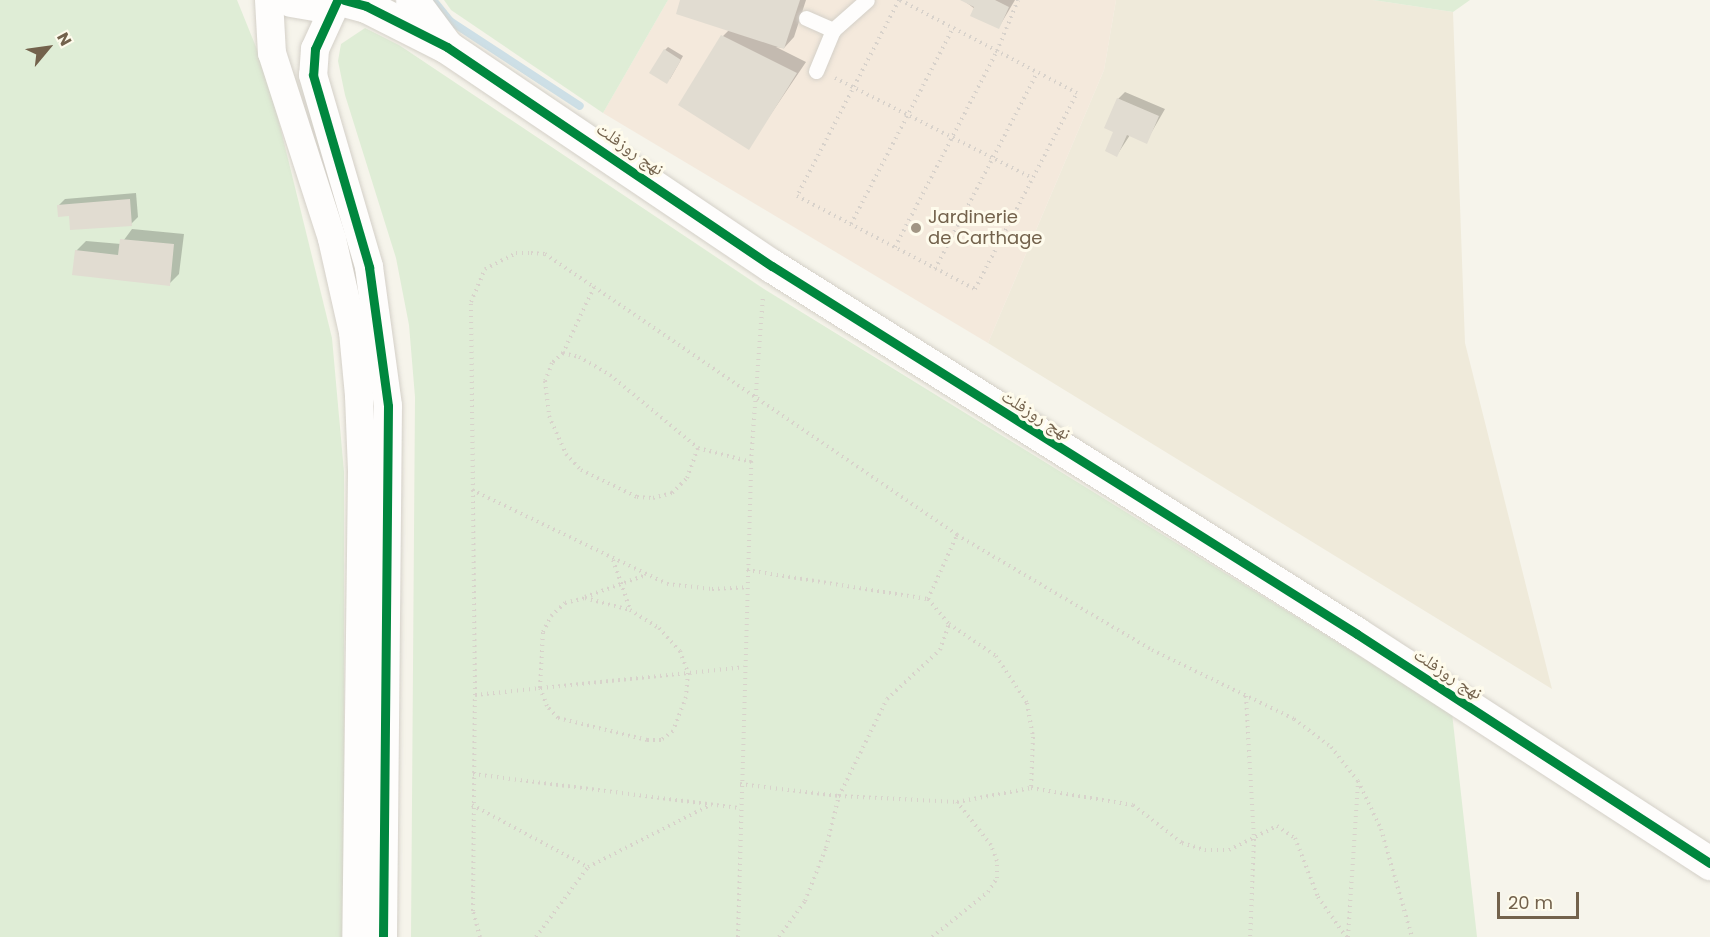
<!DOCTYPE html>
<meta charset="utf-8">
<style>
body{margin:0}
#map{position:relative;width:1710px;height:937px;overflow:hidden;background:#f6f4eb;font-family:Poppins,"Noto Naskh Arabic",sans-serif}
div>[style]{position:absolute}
.residential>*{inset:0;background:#efeada}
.commercial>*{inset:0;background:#f4e9dc}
.green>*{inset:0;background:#dfedd6}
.shadow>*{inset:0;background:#0003}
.stream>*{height:8px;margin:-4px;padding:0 4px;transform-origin:4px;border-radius:4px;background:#cddfe6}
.building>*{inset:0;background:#e1dcd1}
.path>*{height:4px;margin-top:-2px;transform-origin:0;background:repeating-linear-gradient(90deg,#d8d2cb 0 1.5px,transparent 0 6px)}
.roads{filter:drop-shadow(0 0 2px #d4d0c8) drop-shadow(0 0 2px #d4d0c8)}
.service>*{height:15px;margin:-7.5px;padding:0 7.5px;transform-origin:7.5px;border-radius:7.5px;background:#fefdfc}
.minor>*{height:28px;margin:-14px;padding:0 14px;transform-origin:14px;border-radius:14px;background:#fefdfc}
.tertiary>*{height:33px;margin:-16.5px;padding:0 16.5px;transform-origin:16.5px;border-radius:16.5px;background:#fefdfc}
.cycleway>*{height:9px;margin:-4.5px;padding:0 4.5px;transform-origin:4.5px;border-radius:4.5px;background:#00873e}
.dots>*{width:16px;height:16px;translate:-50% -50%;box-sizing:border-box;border:3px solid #fefbec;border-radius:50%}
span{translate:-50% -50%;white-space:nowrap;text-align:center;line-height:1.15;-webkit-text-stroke:6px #fefbec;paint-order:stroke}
.street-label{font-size:18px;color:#73624c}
.poi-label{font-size:18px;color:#73624c}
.left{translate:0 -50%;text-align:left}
.north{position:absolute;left:18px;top:18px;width:60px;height:60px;-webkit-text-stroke:4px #fefbec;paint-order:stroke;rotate:61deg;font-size:16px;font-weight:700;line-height:24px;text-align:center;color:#73624c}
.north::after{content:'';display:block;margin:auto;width:21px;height:27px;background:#73624c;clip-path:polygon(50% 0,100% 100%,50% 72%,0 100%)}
.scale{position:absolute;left:1497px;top:892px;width:82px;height:27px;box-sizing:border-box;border:3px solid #73624c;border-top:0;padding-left:8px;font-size:18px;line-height:21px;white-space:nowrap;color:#73624c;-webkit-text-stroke:4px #fefbec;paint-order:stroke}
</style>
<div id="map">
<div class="residential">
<div style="clip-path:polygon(1116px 0,1373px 0,1453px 12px,1465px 343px,1552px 689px,988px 343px,1104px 70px)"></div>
</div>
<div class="commercial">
<div style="clip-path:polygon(668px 0,1116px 0,1104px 70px,988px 343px,603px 113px)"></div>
</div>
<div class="green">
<div style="clip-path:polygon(0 0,237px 0,258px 52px,277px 114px,332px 338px,344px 472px,344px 937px,0 937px)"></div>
<div style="clip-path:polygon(444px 0,668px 0,603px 113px,451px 10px)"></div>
<div style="clip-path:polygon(1373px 0,1470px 0,1453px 12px)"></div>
<div style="clip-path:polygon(365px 28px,399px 45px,764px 289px,1452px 713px,1477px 937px,411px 937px,415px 397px,409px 325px,396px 258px,345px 95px,338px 61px,341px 44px)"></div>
</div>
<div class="shadow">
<div style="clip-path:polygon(682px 0,806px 0,794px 37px,784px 48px,776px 47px,806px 62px,748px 148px,723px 36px,729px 30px)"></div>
<div style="clip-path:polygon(963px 0,1015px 0,999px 27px)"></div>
<div style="clip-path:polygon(668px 47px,683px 56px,670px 79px,665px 50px)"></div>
<div style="clip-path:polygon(1125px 92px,1165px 109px,1146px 142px,1130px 135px,1117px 155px,1118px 99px)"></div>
<div style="clip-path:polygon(136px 193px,138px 217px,131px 224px,70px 214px,58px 206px,65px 199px)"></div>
<div style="clip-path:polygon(132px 229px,184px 234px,179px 274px,169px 284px,76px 251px,86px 241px,121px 244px)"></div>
</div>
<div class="stream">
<div style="left:433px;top:0;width:27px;rotate:51deg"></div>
<div style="left:450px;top:21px;width:155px;rotate:33.2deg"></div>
</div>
<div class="building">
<div style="clip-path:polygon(680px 0,800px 0,784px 49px,676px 14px)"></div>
<div style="clip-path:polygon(960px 0,995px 0,1009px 7px,999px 29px,970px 16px,974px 7px)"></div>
<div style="clip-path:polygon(721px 35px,797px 73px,749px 150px,678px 105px)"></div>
<div style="clip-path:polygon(664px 49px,681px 60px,667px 84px,649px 73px)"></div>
<div style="clip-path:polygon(1117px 98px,1159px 116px,1147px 144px,1127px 135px,1117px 157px,1105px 151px,1113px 132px,1104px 128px)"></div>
<div style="clip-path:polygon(130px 199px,132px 226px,70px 230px,69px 216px,58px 217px,57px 205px)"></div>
<div style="clip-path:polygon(120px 239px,174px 244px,170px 286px,72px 275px,75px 250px,118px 255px)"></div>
</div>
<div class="path">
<div style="left:899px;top:0;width:221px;rotate:117.5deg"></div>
<div style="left:797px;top:196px;width:201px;rotate:27.6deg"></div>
<div style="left:975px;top:289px;width:221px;rotate:-62.5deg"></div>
<div style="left:1077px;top:93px;width:200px;rotate:-152.3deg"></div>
<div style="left:835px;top:78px;width:221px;rotate:26.9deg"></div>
<div style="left:851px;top:224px;width:221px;rotate:-62.5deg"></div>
<div style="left:895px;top:247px;width:221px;rotate:-62.5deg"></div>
<div style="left:997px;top:51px;width:55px;rotate:-67.6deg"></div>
<div style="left:935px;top:269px;width:221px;rotate:-62.5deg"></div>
<div style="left:594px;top:287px;width:73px;rotate:115.2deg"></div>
<div style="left:563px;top:353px;width:15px;rotate:138deg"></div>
<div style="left:552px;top:363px;width:19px;rotate:111deg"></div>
<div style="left:545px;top:381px;width:35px;rotate:83deg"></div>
<div style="left:549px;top:416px;width:42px;rotate:65.9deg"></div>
<div style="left:566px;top:454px;width:22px;rotate:47deg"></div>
<div style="left:581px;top:470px;width:62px;rotate:25.7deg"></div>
<div style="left:637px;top:497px;width:16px;rotate:4deg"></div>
<div style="left:653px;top:498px;width:20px;rotate:-15deg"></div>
<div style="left:672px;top:493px;width:21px;rotate:-45deg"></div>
<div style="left:687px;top:478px;width:32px;rotate:-70deg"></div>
<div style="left:563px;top:353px;width:16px;rotate:14deg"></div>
<div style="left:579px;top:357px;width:36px;rotate:30deg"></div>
<div style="left:610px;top:375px;width:114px;rotate:39.7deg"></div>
<div style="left:698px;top:448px;width:55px;rotate:14.8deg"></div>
<div style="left:472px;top:490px;width:216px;rotate:25.7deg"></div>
<div style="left:667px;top:584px;width:45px;rotate:6.3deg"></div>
<div style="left:712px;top:589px;width:35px;rotate:-3deg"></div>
<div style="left:613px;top:560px;width:52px;rotate:70.9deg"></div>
<div style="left:747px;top:570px;width:183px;rotate:9.1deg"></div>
<div style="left:928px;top:599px;width:33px;rotate:50deg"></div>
<div style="left:949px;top:624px;width:57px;rotate:34.2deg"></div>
<div style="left:996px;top:656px;width:56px;rotate:56.6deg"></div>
<div style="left:1027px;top:703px;width:35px;rotate:80deg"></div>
<div style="left:1033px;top:737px;width:51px;rotate:92.2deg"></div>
<div style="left:585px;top:597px;width:62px;rotate:-19.9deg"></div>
<div style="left:585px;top:598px;width:47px;rotate:14.9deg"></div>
<div style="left:630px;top:610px;width:34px;rotate:32deg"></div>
<div style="left:659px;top:628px;width:31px;rotate:48deg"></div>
<div style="left:680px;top:651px;width:23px;rotate:70deg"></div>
<div style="left:688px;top:673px;width:24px;rotate:95deg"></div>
<div style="left:686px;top:697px;width:36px;rotate:111deg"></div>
<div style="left:673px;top:731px;width:15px;rotate:143deg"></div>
<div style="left:661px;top:740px;width:14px;rotate:180deg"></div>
<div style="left:647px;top:740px;width:92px;rotate:-166.1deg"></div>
<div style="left:558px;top:718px;width:16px;rotate:-133deg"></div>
<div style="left:547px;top:706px;width:19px;rotate:-111deg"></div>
<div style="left:540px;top:688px;width:56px;rotate:-86.9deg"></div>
<div style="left:543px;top:632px;width:18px;rotate:-63deg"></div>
<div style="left:551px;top:616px;width:19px;rotate:-43deg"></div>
<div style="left:565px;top:603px;width:21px;rotate:-14deg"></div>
<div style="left:928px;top:599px;width:70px;rotate:-65.6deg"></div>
<div style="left:475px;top:695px;width:270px;rotate:-5.9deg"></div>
<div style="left:1246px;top:696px;width:143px;rotate:86.8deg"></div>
<div style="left:1254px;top:839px;width:98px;rotate:92.3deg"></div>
<div style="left:473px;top:774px;width:268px;rotate:7.3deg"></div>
<div style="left:740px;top:784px;width:100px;rotate:6.9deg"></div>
<div style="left:839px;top:796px;width:118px;rotate:2.9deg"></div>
<div style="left:957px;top:802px;width:75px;rotate:-10.7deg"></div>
<div style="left:1031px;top:788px;width:103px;rotate:9.5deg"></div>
<div style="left:1133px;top:805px;width:62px;rotate:37.8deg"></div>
<div style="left:1182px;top:843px;width:24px;rotate:17deg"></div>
<div style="left:1205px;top:850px;width:24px"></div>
<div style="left:1229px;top:850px;width:54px;rotate:-26.6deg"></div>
<div style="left:1277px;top:826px;width:22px;rotate:34deg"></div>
<div style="left:1295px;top:838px;width:63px;rotate:68.7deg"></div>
<div style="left:1318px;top:897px;width:49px;rotate:55deg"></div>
<div style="left:472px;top:805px;width:132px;rotate:28.1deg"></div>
<div style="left:480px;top:937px;width:27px;rotate:-105deg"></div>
<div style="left:473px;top:911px;width:216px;rotate:-89.5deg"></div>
<div style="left:475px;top:695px;width:393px;rotate:-90.6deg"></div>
<div style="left:471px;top:302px;width:36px;rotate:-67deg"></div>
<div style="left:485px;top:269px;width:35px;rotate:-27deg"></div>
<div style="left:516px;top:253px;width:15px"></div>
<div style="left:531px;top:253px;width:14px;rotate:4deg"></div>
<div style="left:545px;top:254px;width:59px;rotate:34deg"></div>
<div style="left:594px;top:287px;width:440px;rotate:34.3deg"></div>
<div style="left:957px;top:535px;width:226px;rotate:30.5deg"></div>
<div style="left:1152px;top:650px;width:158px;rotate:25.9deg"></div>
<div style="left:1294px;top:719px;width:46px;rotate:37.1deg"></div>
<div style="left:1331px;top:747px;width:43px;rotate:51.5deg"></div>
<div style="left:1358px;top:781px;width:53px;rotate:64.4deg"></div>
<div style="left:1381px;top:829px;width:112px;rotate:74deg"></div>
<div style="left:536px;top:937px;width:87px;rotate:-53.4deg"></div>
<div style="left:588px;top:867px;width:137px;rotate:-26.9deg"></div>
<div style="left:738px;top:937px;width:475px;rotate:-88.4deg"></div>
<div style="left:751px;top:462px;width:167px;rotate:-85.9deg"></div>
<div style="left:779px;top:937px;width:44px;rotate:-54.2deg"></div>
<div style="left:805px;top:901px;width:57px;rotate:-68.4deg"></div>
<div style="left:826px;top:848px;width:54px;rotate:-76deg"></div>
<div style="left:839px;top:796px;width:108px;rotate:-63.7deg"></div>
<div style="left:887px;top:699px;width:72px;rotate:-42.8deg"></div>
<div style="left:940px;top:650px;width:28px;rotate:-71deg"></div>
<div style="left:932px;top:937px;width:72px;rotate:-38.8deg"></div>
<div style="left:988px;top:892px;width:17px;rotate:-57deg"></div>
<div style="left:997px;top:878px;width:17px;rotate:-90deg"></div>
<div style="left:997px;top:861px;width:17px;rotate:-111deg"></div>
<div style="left:991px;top:845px;width:55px;rotate:-128.3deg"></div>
<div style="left:1348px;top:937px;width:155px;rotate:-86.3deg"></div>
</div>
<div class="roads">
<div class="service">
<div style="left:806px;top:18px;width:30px;rotate:24deg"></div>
<div style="left:816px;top:71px;width:44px;rotate:-67.5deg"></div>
<div style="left:833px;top:30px;width:45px;rotate:-41.4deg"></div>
</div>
<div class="minor">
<div style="left:269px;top:0;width:53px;rotate:86.8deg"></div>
<div style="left:272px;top:53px;width:195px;rotate:72.1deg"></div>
<div style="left:332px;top:239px;width:95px;rotate:77.3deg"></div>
<div style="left:353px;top:332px;width:64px;rotate:84.6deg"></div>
<div style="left:359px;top:396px;width:76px;rotate:87.7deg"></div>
<div style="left:362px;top:472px;width:465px;rotate:90.7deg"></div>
<div style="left:337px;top:1px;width:53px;rotate:114.6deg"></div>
<div style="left:315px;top:49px;width:26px;rotate:94deg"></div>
<div style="left:313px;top:75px;width:200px;rotate:73.7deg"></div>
<div style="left:369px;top:267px;width:140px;rotate:82.2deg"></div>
<div style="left:388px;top:406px;width:531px;rotate:90.54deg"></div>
</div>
<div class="tertiary">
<div style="left:291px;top:0;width:28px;rotate:10deg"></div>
<div style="left:319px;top:5px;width:22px;rotate:-13deg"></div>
<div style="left:344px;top:0;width:23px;rotate:15deg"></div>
<div style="left:366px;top:6px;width:91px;rotate:26.8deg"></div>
<div style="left:447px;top:47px;width:392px;rotate:34deg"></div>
<div style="left:772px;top:266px;width:691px;rotate:32.17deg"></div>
<div style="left:1357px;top:634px;width:421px;rotate:33deg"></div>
<div style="left:412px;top:0;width:54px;rotate:53.3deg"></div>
</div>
</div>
<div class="cycleway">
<div style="left:344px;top:0;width:23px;rotate:15deg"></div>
<div style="left:366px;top:6px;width:91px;rotate:26.8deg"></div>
<div style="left:447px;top:47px;width:392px;rotate:34deg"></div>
<div style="left:772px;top:266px;width:691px;rotate:32.17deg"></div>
<div style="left:1357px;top:634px;width:421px;rotate:33deg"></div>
<div style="left:337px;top:1px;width:53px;rotate:114.6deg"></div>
<div style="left:315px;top:49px;width:26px;rotate:94deg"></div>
<div style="left:313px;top:75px;width:200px;rotate:73.7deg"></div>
<div style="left:369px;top:267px;width:140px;rotate:82.2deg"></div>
<div style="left:388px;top:406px;width:531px;rotate:90.54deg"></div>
</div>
<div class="dots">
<div style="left:916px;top:228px;background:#a19584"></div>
</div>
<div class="street-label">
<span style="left:630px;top:149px;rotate:35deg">نهج روزفلت</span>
<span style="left:1036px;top:415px;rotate:32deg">نهج روزفلت</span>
<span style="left:1448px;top:674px;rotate:33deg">نهج روزفلت</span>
</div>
<div class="poi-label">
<span class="left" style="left:928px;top:228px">Jardinerie<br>de Carthage</span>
</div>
<div class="north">N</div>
<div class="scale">20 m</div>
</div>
